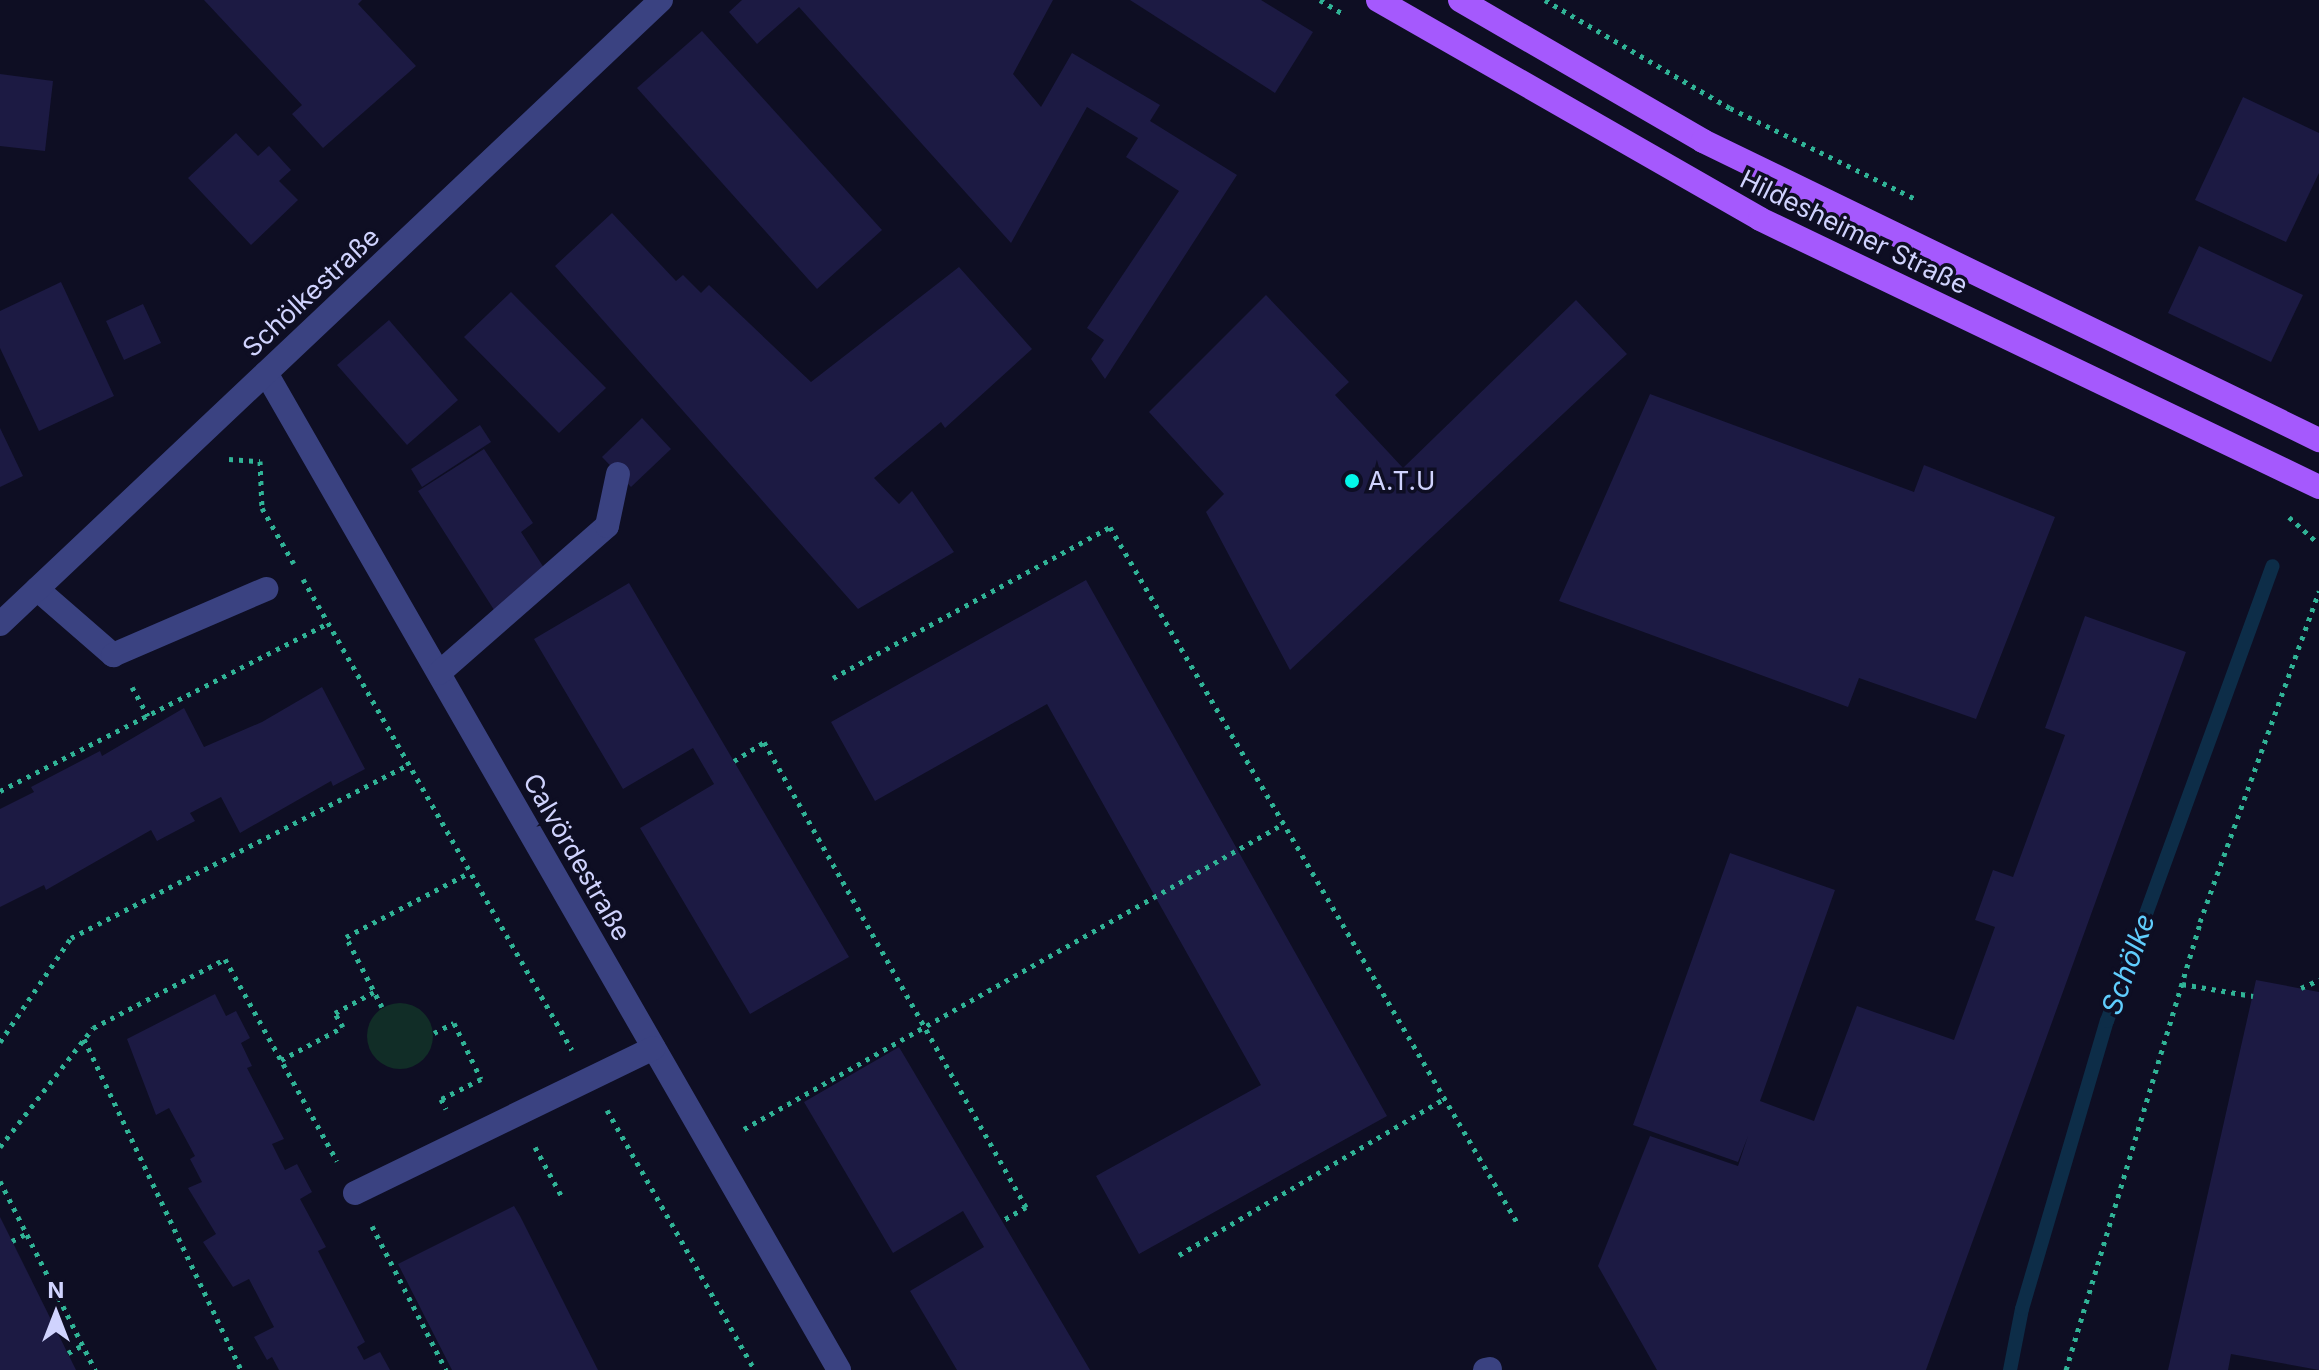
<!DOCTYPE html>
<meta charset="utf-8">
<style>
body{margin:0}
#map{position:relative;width:2319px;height:1370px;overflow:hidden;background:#0e0e23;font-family:Inter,sans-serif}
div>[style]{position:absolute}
.green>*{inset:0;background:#112d27}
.round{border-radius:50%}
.stream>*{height:14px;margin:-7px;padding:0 7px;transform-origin:7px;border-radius:7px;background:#0d2d48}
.building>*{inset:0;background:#1c1a43}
.path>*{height:5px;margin-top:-2.5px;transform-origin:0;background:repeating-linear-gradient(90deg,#30b396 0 4px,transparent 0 10px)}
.minor>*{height:24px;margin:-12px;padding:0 12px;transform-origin:12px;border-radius:12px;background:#3a4281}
.major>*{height:24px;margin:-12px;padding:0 12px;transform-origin:12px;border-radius:12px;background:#a559fd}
.dots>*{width:22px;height:22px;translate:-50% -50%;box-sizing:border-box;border:4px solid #0e0e23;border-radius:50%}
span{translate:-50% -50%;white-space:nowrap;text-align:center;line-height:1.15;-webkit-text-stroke:7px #0e0e23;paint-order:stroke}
.street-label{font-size:26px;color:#d0d3fe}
.poi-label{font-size:26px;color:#d0d3fe}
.left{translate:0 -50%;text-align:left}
.water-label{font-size:28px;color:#60cdfd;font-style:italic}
.north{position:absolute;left:16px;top:1274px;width:80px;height:80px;-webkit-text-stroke:6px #0e0e23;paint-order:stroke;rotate:0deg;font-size:22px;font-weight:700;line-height:32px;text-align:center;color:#d0d3fe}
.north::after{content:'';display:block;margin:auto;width:28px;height:36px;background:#d0d3fe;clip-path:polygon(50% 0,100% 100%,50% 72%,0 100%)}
</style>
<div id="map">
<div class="green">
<div class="round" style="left:367px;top:1003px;width:66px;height:66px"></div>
</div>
<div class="stream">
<div style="left:2010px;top:1370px;width:62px;rotate:-78.9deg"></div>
<div style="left:2022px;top:1309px;width:300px;rotate:-73.6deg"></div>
<div style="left:2107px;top:1021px;width:484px;rotate:-70deg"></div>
</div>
<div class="building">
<div style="clip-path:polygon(204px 0,362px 0,358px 4px,416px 66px,323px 148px,292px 114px,302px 105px)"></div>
<div style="clip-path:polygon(742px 0,1053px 0,1013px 74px,1041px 107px,1072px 53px,1160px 105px,1150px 121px,1237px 175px,1105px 379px,1091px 359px,1104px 340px,1087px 328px,1179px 191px,1126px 157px,1138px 138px,1087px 107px,1011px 243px,799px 7px,757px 44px,729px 12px)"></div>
<div style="clip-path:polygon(1130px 0,1261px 0,1313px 32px,1275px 93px)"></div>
<div style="clip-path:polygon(702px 31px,882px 230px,817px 289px,637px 88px)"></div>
<div style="clip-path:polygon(0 74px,53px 81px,45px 151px,0 146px)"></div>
<div style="clip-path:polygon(2243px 97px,2319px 133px,2319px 173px,2286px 242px,2195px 200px)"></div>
<div style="clip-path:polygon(236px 133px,258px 156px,269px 146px,291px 170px,279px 181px,298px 200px,251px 245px,188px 178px)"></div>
<div style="clip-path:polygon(612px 213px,676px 281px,683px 275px,701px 293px,709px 285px,811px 382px,959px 267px,1032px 349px,945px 428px,941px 422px,874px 478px,899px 504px,912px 491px,954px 552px,858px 609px,555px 266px)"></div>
<div style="clip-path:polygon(2199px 246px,2303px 295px,2271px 362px,2168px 313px)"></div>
<div style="clip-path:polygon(61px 282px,114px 396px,39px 431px,0 348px,0 311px)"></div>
<div style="clip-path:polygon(511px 292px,606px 388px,559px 433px,464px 337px)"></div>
<div style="clip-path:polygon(1266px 295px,1349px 382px,1335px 395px,1403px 468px,1576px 300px,1627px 354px,1290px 670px,1206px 512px,1224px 494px,1149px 412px)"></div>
<div style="clip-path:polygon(143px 304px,161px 343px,124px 360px,106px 321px)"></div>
<div style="clip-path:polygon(389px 320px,458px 400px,407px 445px,337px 365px)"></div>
<div style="clip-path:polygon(1650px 394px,1914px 492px,1924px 465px,2055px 517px,1976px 719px,1859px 678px,1848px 707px,1559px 601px)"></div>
<div style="clip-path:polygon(642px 418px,671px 449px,631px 487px,602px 457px)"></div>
<div style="clip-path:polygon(480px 425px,491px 442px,422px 487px,411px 469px)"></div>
<div style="clip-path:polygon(0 428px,23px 476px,0 487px)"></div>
<div style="clip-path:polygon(484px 449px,533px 523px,521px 532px,544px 568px,496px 613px,418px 491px)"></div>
<div style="clip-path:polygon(1086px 580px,1387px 1116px,1139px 1254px,1096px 1176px,1261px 1085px,1047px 704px,875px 801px,831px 722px)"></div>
<div style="clip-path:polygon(629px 583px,849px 957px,750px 1014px,640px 828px,714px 784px,693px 748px,623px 789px,534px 639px)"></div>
<div style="clip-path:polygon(2085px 616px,2186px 652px,1926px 1370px,1657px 1370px,1598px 1266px,1650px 1136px,1738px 1166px,1748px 1136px,1738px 1162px,1633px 1125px,1730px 853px,1835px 890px,1760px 1101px,1814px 1121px,1857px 1006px,1954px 1040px,1995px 927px,1975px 920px,1993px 870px,2013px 877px,2065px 735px,2045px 728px)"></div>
<div style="clip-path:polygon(322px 687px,365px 769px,333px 786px,331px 781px,240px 833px,221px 797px,190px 813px,195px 821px,157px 841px,151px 830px,46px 890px,44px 885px,0 907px,0 809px,34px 792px,31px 787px,100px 751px,102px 756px,184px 708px,204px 747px,262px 722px)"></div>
<div style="clip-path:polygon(2256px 980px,2319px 992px,2319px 1370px,2231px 1354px,2228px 1370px,2168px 1370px)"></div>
<div style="clip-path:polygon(215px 994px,226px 1016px,236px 1011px,250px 1038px,241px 1043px,252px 1066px,247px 1068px,284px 1139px,272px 1144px,285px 1170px,297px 1164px,312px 1192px,300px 1199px,326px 1247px,318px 1251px,365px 1342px,357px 1347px,364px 1360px,380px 1352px,390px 1370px,279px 1370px,272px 1357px,267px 1360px,254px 1337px,274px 1327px,249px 1279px,233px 1287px,203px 1242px,216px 1234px,188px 1188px,202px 1182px,190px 1159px,195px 1156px,169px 1108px,156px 1115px,127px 1039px)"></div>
<div style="clip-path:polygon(899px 1047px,1002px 1221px,1090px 1370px,957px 1370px,910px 1291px,984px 1247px,963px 1211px,893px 1253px,804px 1102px)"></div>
<div style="clip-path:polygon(514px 1206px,520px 1216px,598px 1370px,452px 1370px,398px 1264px)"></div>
<div style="clip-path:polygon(0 1217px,12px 1241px,76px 1370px,0 1370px)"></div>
</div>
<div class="path">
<div style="left:1320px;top:0;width:27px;rotate:31deg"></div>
<div style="left:1545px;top:0;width:214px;rotate:30.3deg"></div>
<div style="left:1730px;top:108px;width:205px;rotate:26.1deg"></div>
<div style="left:229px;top:459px;width:31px;rotate:4deg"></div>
<div style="left:260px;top:461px;width:47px;rotate:87.6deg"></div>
<div style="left:262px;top:508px;width:64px;rotate:60.3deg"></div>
<div style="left:2289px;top:517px;width:40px;rotate:42deg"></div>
<div style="left:303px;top:579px;width:542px;rotate:60.27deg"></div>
<div style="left:833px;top:678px;width:315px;rotate:-28.6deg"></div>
<div style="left:1110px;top:527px;width:808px;rotate:59.66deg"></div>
<div style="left:132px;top:687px;width:33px;rotate:61deg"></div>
<div style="left:734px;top:761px;width:36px;rotate:-32deg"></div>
<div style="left:764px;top:742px;width:534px;rotate:60.6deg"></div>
<div style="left:1026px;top:1207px;width:28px;rotate:150deg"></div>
<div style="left:0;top:791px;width:369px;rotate:-27.1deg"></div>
<div style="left:2182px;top:984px;width:72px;rotate:9.6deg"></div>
<div style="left:2301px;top:988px;width:20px;rotate:-24deg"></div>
<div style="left:382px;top:1007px;width:79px;rotate:-117.2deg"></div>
<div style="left:346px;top:937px;width:139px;rotate:-27.5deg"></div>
<div style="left:434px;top:1033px;width:22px;rotate:-27deg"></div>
<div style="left:454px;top:1023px;width:62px;rotate:64.3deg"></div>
<div style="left:481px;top:1079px;width:45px;rotate:153.4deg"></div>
<div style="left:441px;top:1099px;width:11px;rotate:63deg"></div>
<div style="left:84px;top:1039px;width:366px;rotate:64.6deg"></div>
<div style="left:0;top:1042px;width:126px;rotate:-55.7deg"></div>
<div style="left:71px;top:938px;width:378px;rotate:-27.2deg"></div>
<div style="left:281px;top:1060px;width:70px;rotate:-28deg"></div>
<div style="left:343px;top:1027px;width:16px;rotate:-120deg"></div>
<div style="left:335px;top:1013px;width:44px;rotate:-28.3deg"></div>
<div style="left:607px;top:1110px;width:299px;rotate:60.4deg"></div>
<div style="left:744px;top:1129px;width:619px;rotate:-29.5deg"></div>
<div style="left:0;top:1147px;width:151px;rotate:-52deg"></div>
<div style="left:93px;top:1028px;width:149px;rotate:-27.6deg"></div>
<div style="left:225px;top:959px;width:231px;rotate:61deg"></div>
<div style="left:535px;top:1147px;width:55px;rotate:61.6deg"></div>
<div style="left:0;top:1181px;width:212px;rotate:63.3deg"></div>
<div style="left:372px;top:1226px;width:162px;rotate:62.8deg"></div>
<div style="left:12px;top:1241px;width:16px;rotate:-27deg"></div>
<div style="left:1179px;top:1255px;width:308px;rotate:-30.5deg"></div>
<div style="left:68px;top:1353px;width:17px;rotate:-28deg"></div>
<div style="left:2066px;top:1370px;width:468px;rotate:-73.3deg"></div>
<div style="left:2200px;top:922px;width:352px;rotate:-70.2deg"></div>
</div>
<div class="minor">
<div style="left:266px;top:373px;width:1150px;rotate:60.11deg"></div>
<div style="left:37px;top:589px;width:101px;rotate:41deg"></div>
<div style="left:113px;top:655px;width:167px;rotate:-23.3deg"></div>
<div style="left:0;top:624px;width:909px;rotate:-43.35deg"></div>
<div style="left:439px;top:673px;width:223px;rotate:-41.2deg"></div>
<div style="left:607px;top:526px;width:53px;rotate:-78.1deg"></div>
<div style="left:355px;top:1193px;width:332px;rotate:-25.9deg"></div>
<div style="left:1485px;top:1370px;width:5px;rotate:-11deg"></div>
</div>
<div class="major">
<div style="left:1378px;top:0;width:440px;rotate:29.8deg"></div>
<div style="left:1760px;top:219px;width:620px;rotate:25.61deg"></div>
<div style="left:1460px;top:0;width:281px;rotate:30.1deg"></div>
<div style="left:1703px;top:141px;width:685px;rotate:25.89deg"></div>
</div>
<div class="dots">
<div style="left:1352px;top:481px;background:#03f7e9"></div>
</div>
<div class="street-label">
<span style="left:1854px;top:232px;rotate:26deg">Hildesheimer Straße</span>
<span style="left:311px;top:292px;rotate:-43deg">Schölkestraße</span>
<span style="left:577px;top:857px;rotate:60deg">Calvördestraße</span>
</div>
<div class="poi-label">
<span class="left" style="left:1368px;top:481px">A.T.U</span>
</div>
<div class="water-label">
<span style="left:2128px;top:964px;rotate:-70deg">Schölke</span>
</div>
<div class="north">N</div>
</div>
